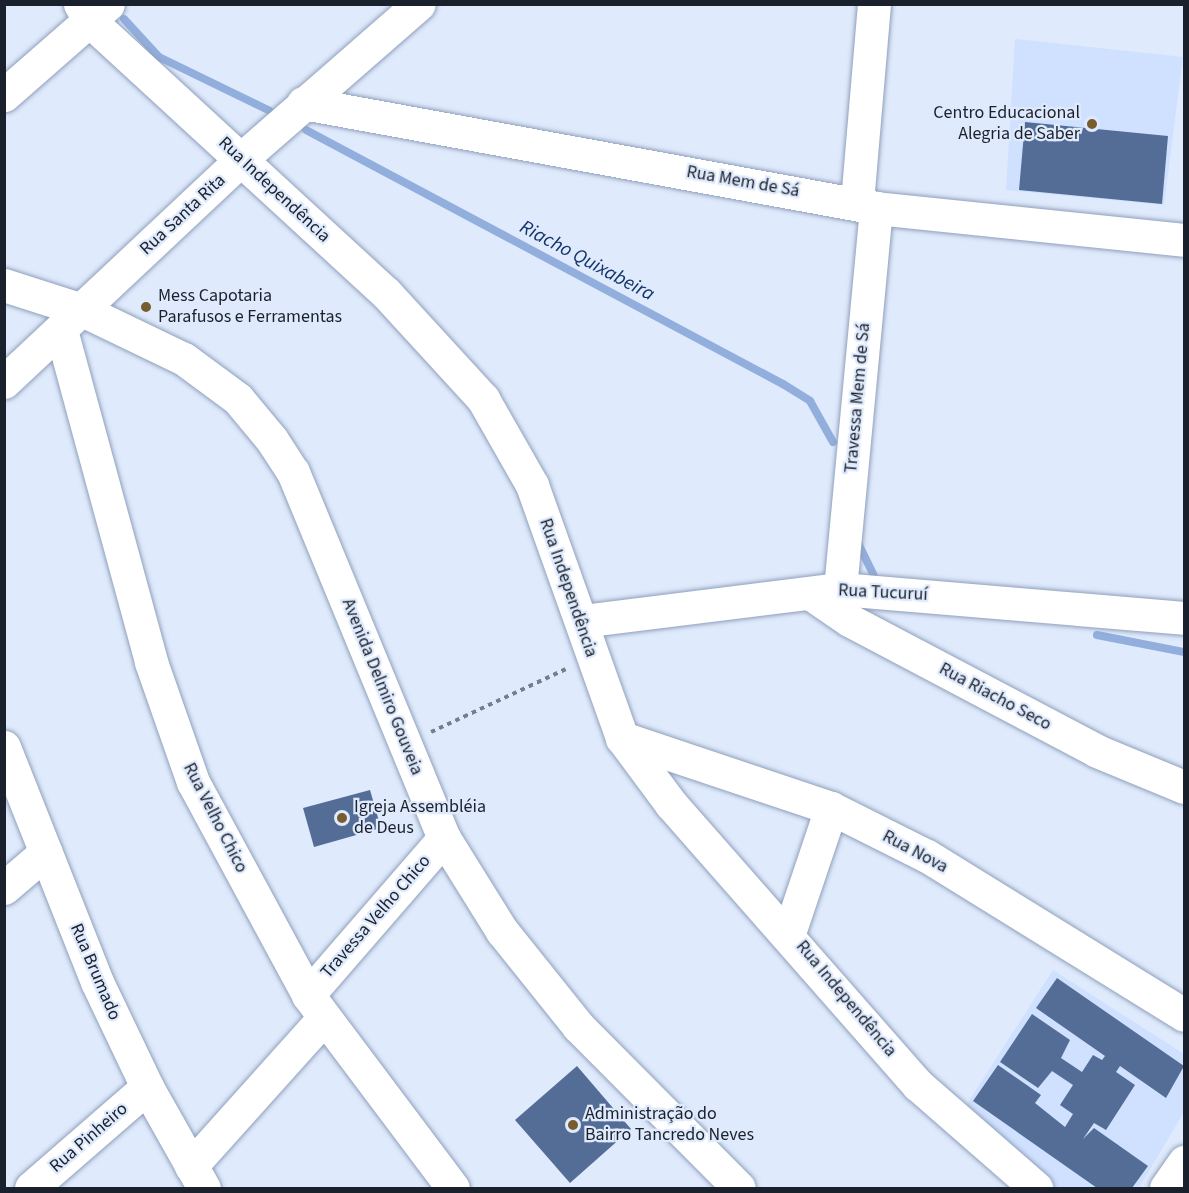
<!DOCTYPE html>
<meta charset="utf-8">
<style>
body{margin:0}
#map{position:relative;width:1189px;height:1193px;overflow:hidden;background:#dfeafc;font-family:"Source Sans 3",sans-serif}
div>[style]{position:absolute}
.built>*{inset:0;background:#cfe1fe}
.stream>*{height:8px;margin:-4px;padding:0 4px;transform-origin:4px;border-radius:4px;background:#92aedd}
.building>*{inset:0;background:#536d97}
.path>*{height:4px;margin-top:-2px;transform-origin:0;background:repeating-linear-gradient(90deg,#767e8c 0 4.5px,transparent 0 9px)}
.roads{filter:drop-shadow(0 0 2px #8fa0bc) drop-shadow(0 0 2px #8fa0bc)}
.minor>*{height:33px;margin:-16.5px;padding:0 16.5px;transform-origin:16.5px;border-radius:16.5px;background:#fff}
.dots>*{width:16px;height:16px;translate:-50% -50%;box-sizing:border-box;border:3px solid #dfeafc;border-radius:50%}
span{translate:-50% -50%;white-space:nowrap;text-align:center;line-height:1.15;-webkit-text-stroke:4.5px #dfeafc;paint-order:stroke}
.poi-label{font-size:18px;color:#1b212c}
.right{translate:-100% -50%;text-align:right}
.left{translate:0 -50%;text-align:left}
.street-label{font-size:18px;color:#1b212c}
.water-label{font-size:20px;color:#14356c;font-style:italic}
.frame{position:absolute;inset:0;border:6px solid #1b212c;pointer-events:none}
</style>
<div id="map">
<div class="built">
<div style="clip-path:polygon(1015px 39px,1183px 57px,1164px 205px,1006px 190px)"></div>
<div style="clip-path:polygon(1053px 970px,1184px 1054px,1184px 1112px,1139px 1188px,1057px 1188px,965px 1107px)"></div>
</div>
<div class="stream">
<div style="left:124px;top:19px;width:52px;rotate:47.4deg"></div>
<div style="left:159px;top:57px;width:123px;rotate:25.9deg"></div>
<div style="left:306px;top:130px;width:540px;rotate:28.04deg"></div>
<div style="left:783px;top:384px;width:32px;rotate:32deg"></div>
<div style="left:810px;top:401px;width:47px;rotate:60.7deg"></div>
<div style="left:857px;top:541px;width:37px;rotate:64deg"></div>
<div style="left:1097px;top:635px;width:89px;rotate:11.1deg"></div>
</div>
<div class="building">
<div style="clip-path:polygon(1025px 122px,1168px 136px,1162px 204px,1019px 190px)"></div>
<div style="clip-path:polygon(370px 790px,381px 828px,314px 847px,303px 808px)"></div>
<div style="clip-path:polygon(1057px 978px,1184px 1066px,1166px 1098px,1120px 1066px,1116px 1072px,1135px 1085px,1106px 1130px,1094px 1123px,1083px 1139px,1094px 1128px,1148px 1166px,1132px 1188px,1097px 1188px,973px 1101px,998px 1065px,1041px 1095px,1035px 1103px,1065px 1127px,1073px 1114px,1060px 1105px,1073px 1085px,1052px 1071px,1038px 1088px,1000px 1062px,1032px 1014px,1070px 1040px,1061px 1058px,1082px 1072px,1093px 1055px,1102px 1060px,1105px 1056px,1036px 1008px)"></div>
<div style="clip-path:polygon(577px 1066px,631px 1129px,570px 1183px,515px 1120px)"></div>
</div>
<div class="path">
<div style="left:431px;top:732px;width:151px;rotate:-25deg"></div>
</div>
<div class="roads">
<div class="minor">
<div style="left:80px;top:4px;width:20px;rotate:60deg"></div>
<div style="left:90px;top:21px;width:402px;rotate:42.6deg"></div>
<div style="left:386px;top:293px;width:144px;rotate:47.5deg"></div>
<div style="left:483px;top:399px;width:99px;rotate:60.3deg"></div>
<div style="left:532px;top:485px;width:269px;rotate:70.4deg"></div>
<div style="left:622px;top:738px;width:82px;rotate:53.4deg"></div>
<div style="left:671px;top:804px;width:374px;rotate:48.7deg"></div>
<div style="left:918px;top:1085px;width:157px;rotate:41.1deg"></div>
<div style="left:4px;top:95px;width:138px;rotate:-41.2deg"></div>
<div style="left:303px;top:103px;width:583px;rotate:10.38deg"></div>
<div style="left:876px;top:208px;width:310px;rotate:5.9deg"></div>
<div style="left:857px;top:202px;width:199px;rotate:-85.1deg"></div>
<div style="left:4px;top:285px;width:82px;rotate:17.8deg"></div>
<div style="left:82px;top:310px;width:113px;rotate:25.7deg"></div>
<div style="left:184px;top:359px;width:67px;rotate:36.5deg"></div>
<div style="left:238px;top:399px;width:53px;rotate:50.3deg"></div>
<div style="left:272px;top:440px;width:38px;rotate:57deg"></div>
<div style="left:293px;top:472px;width:396px;rotate:67.6deg"></div>
<div style="left:444px;top:838px;width:110px;rotate:58.1deg"></div>
<div style="left:502px;top:931px;width:122px;rotate:51.3deg"></div>
<div style="left:578px;top:1026px;width:228px;rotate:45.2deg"></div>
<div style="left:61px;top:330px;width:344px;rotate:74.8deg"></div>
<div style="left:151px;top:662px;width:127px;rotate:70.7deg"></div>
<div style="left:193px;top:782px;width:242px;rotate:61.6deg"></div>
<div style="left:308px;top:995px;width:241px;rotate:53.1deg"></div>
<div style="left:4px;top:382px;width:324px;rotate:-43.2deg"></div>
<div style="left:240px;top:160px;width:237px;rotate:-41.1deg"></div>
<div style="left:840px;top:589px;width:383px;rotate:-84.6deg"></div>
<div style="left:811px;top:594px;width:46px;rotate:34.4deg"></div>
<div style="left:849px;top:620px;width:280px;rotate:27.8deg"></div>
<div style="left:1097px;top:751px;width:94px;rotate:22.5deg"></div>
<div style="left:582px;top:621px;width:260px;rotate:-7.1deg"></div>
<div style="left:840px;top:589px;width:345px;rotate:4.8deg"></div>
<div style="left:622px;top:738px;width:220px;rotate:18.5deg"></div>
<div style="left:831px;top:808px;width:107px;rotate:26.6deg"></div>
<div style="left:927px;top:856px;width:302px;rotate:31.7deg"></div>
<div style="left:4px;top:747px;width:253px;rotate:68.4deg"></div>
<div style="left:97px;top:982px;width:116px;rotate:64.5deg"></div>
<div style="left:147px;top:1087px;width:116px;rotate:60.6deg"></div>
<div style="left:4px;top:888px;width:55px;rotate:-40.6deg"></div>
<div style="left:789px;top:933px;width:132px;rotate:-71.4deg"></div>
<div style="left:308px;top:995px;width:208px;rotate:-49.1deg"></div>
<div style="left:191px;top:1166px;width:199px;rotate:-48.1deg"></div>
<div style="left:31px;top:1188px;width:154px;rotate:-41deg"></div>
<div style="left:1166px;top:1188px;width:32px;rotate:-55deg"></div>
</div>
</div>
<div class="dots">
<div style="left:1092px;top:124px;background:#765c2e"></div>
<div style="left:146px;top:307px;background:#765c2e"></div>
<div style="left:342px;top:818px;background:#765c2e"></div>
<div style="left:573px;top:1125px;background:#765c2e"></div>
</div>
<div class="poi-label">
<span class="right" style="left:1080px;top:124px">Centro Educacional<br>Alegria de Saber</span>
<span class="left" style="left:158px;top:307px">Mess Capotaria<br>Parafusos e Ferramentas</span>
<span class="left" style="left:354px;top:818px">Igreja Assembléia<br>de Deus</span>
<span class="left" style="left:585px;top:1125px">Administração do<br>Bairro Tancredo Neves</span>
</div>
<div class="street-label">
<span style="left:743px;top:182px;rotate:10deg">Rua Mem de Sá</span>
<span style="left:274px;top:190px;rotate:43deg">Rua Independência</span>
<span style="left:183px;top:215px;rotate:-43deg">Rua Santa Rita</span>
<span style="left:858px;top:398px;rotate:-85deg">Travessa Mem de Sá</span>
<span style="left:568px;top:588px;rotate:71deg">Rua Independência</span>
<span style="left:883px;top:593px;rotate:3deg">Rua Tucuruí</span>
<span style="left:382px;top:687px;rotate:68deg">Avenida Delmiro Gouveia</span>
<span style="left:995px;top:697px;rotate:28deg">Rua Riacho Seco</span>
<span style="left:215px;top:818px;rotate:63deg">Rua Velho Chico</span>
<span style="left:915px;top:852px;rotate:28deg">Rua Nova</span>
<span style="left:376px;top:917px;rotate:-49deg">Travessa Velho Chico</span>
<span style="left:95px;top:972px;rotate:67deg">Rua Brumado</span>
<span style="left:846px;top:999px;rotate:50deg">Rua Independência</span>
<span style="left:89px;top:1138px;rotate:-41deg">Rua Pinheiro</span>
</div>
<div class="water-label">
<span style="left:587px;top:261px;rotate:28deg">Riacho Quixabeira</span>
</div>
<div class="frame"></div>
</div>
